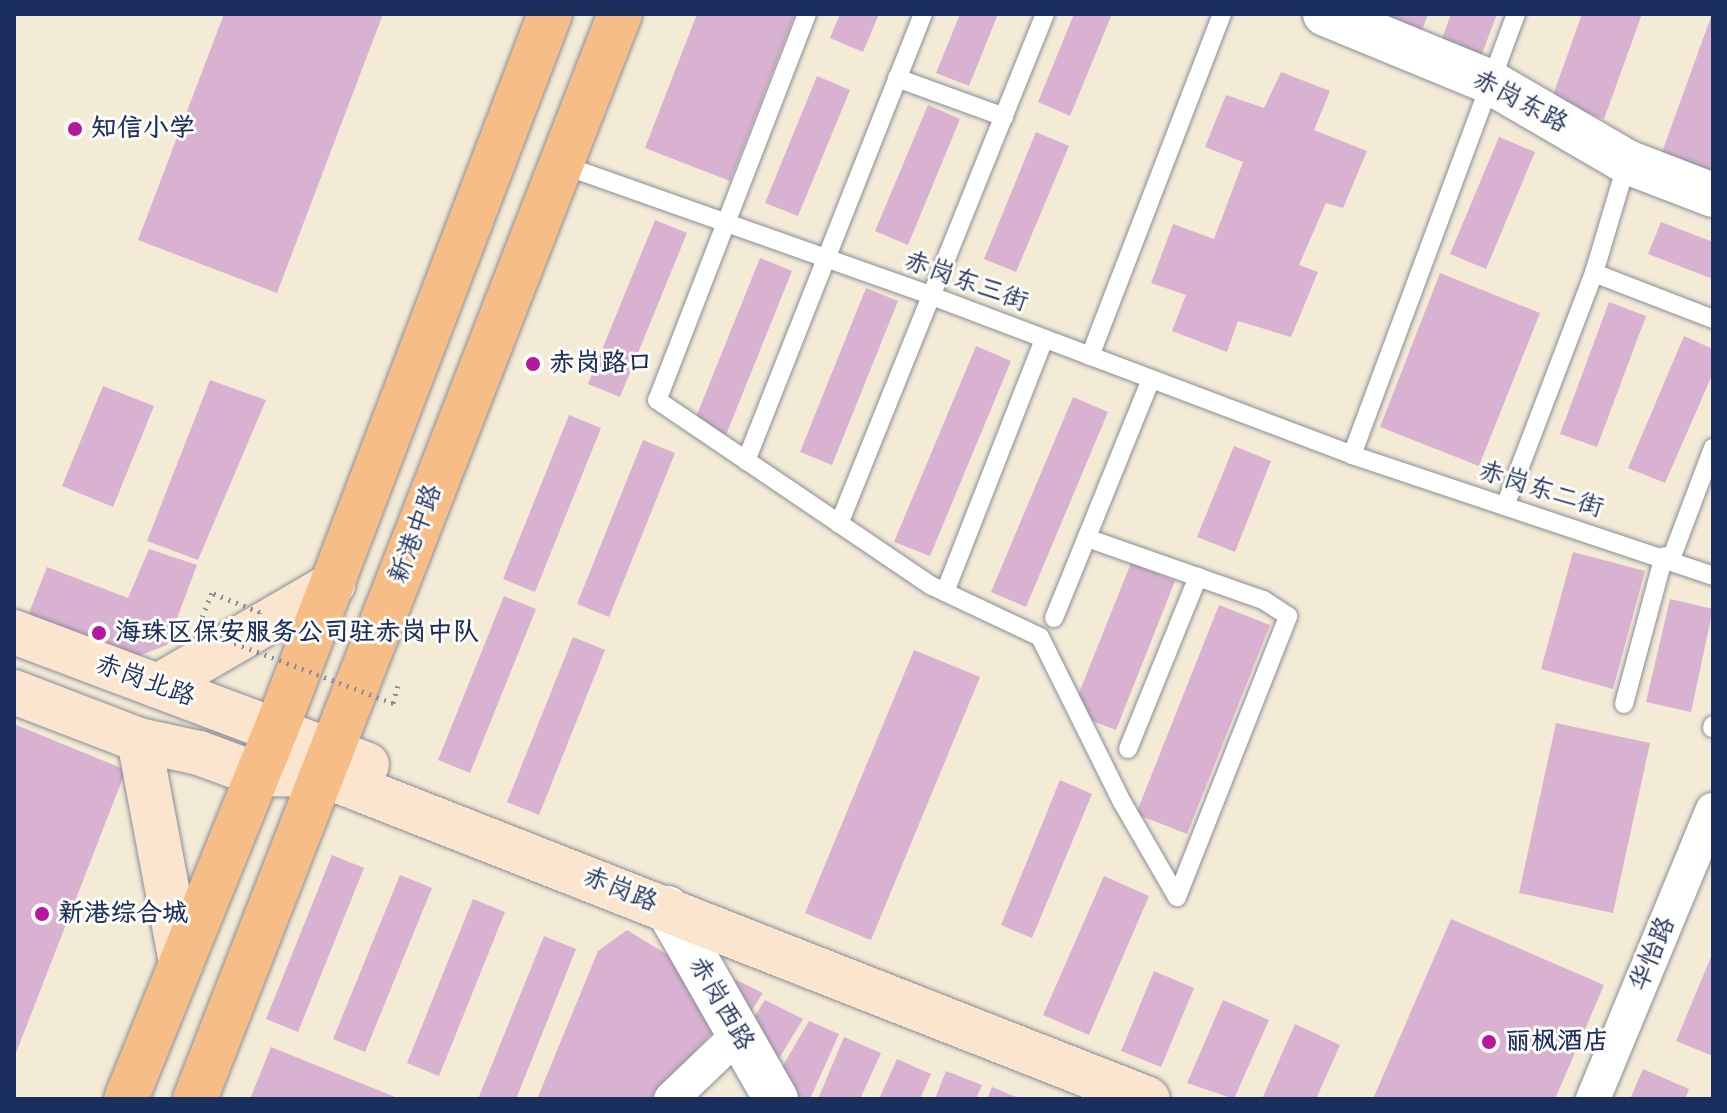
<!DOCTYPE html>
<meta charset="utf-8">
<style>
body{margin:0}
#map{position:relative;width:1727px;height:1113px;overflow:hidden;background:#f4ebd6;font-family:"Comic Neue","LXGW WenKai TC",sans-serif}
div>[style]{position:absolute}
.building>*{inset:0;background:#d9b2d1}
.roads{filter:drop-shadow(0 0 2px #888d9a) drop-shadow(0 0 2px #888d9a)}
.service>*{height:18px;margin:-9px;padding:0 9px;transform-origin:9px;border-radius:9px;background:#fff}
.minor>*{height:34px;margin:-17px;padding:0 17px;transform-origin:17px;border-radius:17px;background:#fff}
.tertiary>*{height:44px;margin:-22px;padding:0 22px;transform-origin:22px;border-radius:22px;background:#fff}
.secondary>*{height:44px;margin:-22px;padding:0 22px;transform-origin:22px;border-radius:22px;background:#fbe5cf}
.primary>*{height:44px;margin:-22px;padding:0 22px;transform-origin:22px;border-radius:22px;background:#f6be86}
.path-bridge>*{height:5px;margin-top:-2.5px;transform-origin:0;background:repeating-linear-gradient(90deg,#888d9a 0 2px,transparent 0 8px)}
.dots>*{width:22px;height:22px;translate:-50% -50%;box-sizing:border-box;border:4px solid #fdfcf7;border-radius:50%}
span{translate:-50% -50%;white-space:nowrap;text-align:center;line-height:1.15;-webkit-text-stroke:6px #fdfcf7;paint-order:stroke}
.street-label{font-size:26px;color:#1b2f5e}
.poi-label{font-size:26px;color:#1b2f5e;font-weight:700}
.left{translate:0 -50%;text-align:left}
.frame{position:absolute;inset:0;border:16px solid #1b2f5e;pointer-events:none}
</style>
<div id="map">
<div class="building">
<div style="clip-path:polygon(224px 14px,383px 14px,277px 293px,138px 240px)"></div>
<div style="clip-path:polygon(697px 14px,795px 14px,730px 181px,645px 148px)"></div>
<div style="clip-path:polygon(840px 14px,879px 14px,863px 52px,830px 38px)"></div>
<div style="clip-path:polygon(960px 14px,998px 14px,969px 86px,936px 73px)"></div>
<div style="clip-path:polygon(1074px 14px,1112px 14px,1070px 116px,1038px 102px)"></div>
<div style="clip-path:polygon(1370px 14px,1428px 14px,1420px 36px)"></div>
<div style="clip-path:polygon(1451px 14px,1497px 14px,1480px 59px,1440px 44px)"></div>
<div style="clip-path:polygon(1582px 14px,1642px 14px,1604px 119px,1551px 101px)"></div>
<div style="clip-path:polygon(1712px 14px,1713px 14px,1713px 174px,1661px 155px)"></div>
<div style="clip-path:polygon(1281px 72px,1330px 91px,1314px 130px,1367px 151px,1343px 208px,1326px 203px,1299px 265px,1318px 272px,1291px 337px,1238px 321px,1227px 352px,1172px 331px,1186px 295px,1151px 283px,1173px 224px,1214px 239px,1243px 162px,1205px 147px,1226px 95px,1264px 108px)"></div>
<div style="clip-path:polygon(817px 76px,850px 90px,798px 216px,765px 203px)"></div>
<div style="clip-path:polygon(928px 105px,960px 119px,908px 245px,875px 231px)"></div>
<div style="clip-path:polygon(1036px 132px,1069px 146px,1016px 272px,984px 259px)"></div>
<div style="clip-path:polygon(1499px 137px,1535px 152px,1486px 269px,1450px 254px)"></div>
<div style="clip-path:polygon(655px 220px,687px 233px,620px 397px,588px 384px)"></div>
<div style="clip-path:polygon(1661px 222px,1713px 242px,1713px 279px,1648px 254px)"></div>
<div style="clip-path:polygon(760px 258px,792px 271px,726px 435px,694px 422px)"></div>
<div style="clip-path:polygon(1440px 273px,1540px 313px,1479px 466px,1380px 427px)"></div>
<div style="clip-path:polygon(866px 288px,898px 301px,832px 465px,800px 452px)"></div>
<div style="clip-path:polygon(1609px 302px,1646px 316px,1597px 447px,1560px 434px)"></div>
<div style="clip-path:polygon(1684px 336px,1713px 349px,1713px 373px,1665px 483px,1628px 468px)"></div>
<div style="clip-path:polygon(976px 346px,1011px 361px,930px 556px,894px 542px)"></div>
<div style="clip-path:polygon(210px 380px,266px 400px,198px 560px,147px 541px)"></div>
<div style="clip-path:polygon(103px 386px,154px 406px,113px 507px,62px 486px)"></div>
<div style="clip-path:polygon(1073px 397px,1108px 412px,1026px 607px,991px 592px)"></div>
<div style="clip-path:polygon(569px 415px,601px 428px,535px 592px,503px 579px)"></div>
<div style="clip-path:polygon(643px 440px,675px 453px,609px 617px,577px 604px)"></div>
<div style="clip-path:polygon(1234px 446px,1271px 461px,1235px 552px,1197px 537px)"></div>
<div style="clip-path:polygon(149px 549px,197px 565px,167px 645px,131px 659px,27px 618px,47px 567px,128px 598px)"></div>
<div style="clip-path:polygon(1573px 552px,1645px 571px,1613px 689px,1541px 669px)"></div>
<div style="clip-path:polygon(1131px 563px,1175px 581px,1116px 730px,1071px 713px)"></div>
<div style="clip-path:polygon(504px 596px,536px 609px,470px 773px,438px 760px)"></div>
<div style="clip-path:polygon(1670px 599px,1713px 609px,1691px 712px,1646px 702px)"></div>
<div style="clip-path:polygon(1219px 605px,1270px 625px,1187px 834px,1136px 814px)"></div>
<div style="clip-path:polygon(573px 637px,605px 650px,539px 815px,507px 802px)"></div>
<div style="clip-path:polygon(914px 650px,980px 677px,871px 940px,805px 913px)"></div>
<div style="clip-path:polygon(1556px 723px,1650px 743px,1613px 913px,1519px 893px)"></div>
<div style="clip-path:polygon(14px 724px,126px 770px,14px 1058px)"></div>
<div style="clip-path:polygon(1060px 780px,1092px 794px,1032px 938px,1001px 925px)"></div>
<div style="clip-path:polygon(332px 855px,364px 868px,298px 1032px,266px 1019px)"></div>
<div style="clip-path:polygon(400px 875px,432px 888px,365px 1052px,333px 1039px)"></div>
<div style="clip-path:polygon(1104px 876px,1149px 896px,1089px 1035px,1043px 1015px)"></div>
<div style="clip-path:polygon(473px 899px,505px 912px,439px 1076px,407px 1063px)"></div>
<div style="clip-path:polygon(1451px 919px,1604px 985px,1555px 1099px,1373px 1099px)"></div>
<div style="clip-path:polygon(627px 930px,668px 955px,716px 1029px,650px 1099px,537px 1099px,598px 951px)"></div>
<div style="clip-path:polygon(544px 936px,576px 949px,516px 1099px,478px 1099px)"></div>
<div style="clip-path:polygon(1713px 952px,1713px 1056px,1676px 1041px)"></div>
<div style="clip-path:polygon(1154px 971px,1194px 988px,1161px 1067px,1121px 1051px)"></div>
<div style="clip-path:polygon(724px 974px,763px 993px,742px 1025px)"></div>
<div style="clip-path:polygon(765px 1000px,803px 1019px,775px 1065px,745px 1032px)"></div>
<div style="clip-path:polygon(1223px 1000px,1269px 1020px,1234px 1099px,1187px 1083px)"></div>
<div style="clip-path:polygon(809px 1021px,839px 1034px,810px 1099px,797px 1099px,781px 1069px)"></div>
<div style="clip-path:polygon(1295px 1024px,1340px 1045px,1316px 1099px,1262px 1099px)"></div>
<div style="clip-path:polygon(844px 1037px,881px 1053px,860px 1099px,818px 1099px)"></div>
<div style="clip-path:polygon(271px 1047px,400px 1099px,250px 1099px)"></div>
<div style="clip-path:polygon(897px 1059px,931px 1074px,920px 1099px,879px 1099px)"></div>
<div style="clip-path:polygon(1643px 1069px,1689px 1089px,1685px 1099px,1630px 1099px)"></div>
<div style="clip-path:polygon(946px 1071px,982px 1085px,976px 1099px,935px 1099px)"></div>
<div style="clip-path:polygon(992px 1087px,1021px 1099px,987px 1099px)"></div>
</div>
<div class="roads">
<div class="service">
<div style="left:807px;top:14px;width:414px;rotate:111.2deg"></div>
<div style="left:657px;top:400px;width:332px;rotate:34.1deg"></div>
<div style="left:932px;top:586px;width:119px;rotate:25.3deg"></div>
<div style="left:1040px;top:637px;width:184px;rotate:63.6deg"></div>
<div style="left:1122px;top:802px;width:110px;rotate:59.9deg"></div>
<div style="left:1177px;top:897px;width:302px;rotate:-68.4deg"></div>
<div style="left:1288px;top:616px;width:30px;rotate:-147deg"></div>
<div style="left:1263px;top:600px;width:187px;rotate:-160.6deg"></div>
<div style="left:897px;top:78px;width:114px;rotate:20deg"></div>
<div style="left:560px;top:164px;width:395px;rotate:19.5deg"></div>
<div style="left:932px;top:296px;width:449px;rotate:20.7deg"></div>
<div style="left:1352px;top:455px;width:381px;rotate:18.5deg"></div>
<div style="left:1594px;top:273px;width:128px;rotate:21.1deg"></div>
<div style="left:1090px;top:356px;width:367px;rotate:-68.9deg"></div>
<div style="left:1352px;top:455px;width:471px;rotate:-69.6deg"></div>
<div style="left:746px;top:461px;width:481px;rotate:-68.4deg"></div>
<div style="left:1505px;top:506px;width:249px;rotate:-69.1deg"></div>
<div style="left:1594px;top:273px;width:116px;rotate:-73.4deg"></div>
<div style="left:839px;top:524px;width:550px;rotate:-68.01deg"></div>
<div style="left:1671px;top:559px;width:119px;rotate:-69.3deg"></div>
<div style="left:945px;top:592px;width:272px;rotate:-68.6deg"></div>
<div style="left:1054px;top:618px;width:258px;rotate:-67.9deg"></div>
<div style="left:1624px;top:704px;width:153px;rotate:-74.9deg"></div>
<div style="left:1712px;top:728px;width:3px;rotate:-72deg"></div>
<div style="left:1128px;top:749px;width:186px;rotate:-67.9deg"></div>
</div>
<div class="minor">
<div style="left:671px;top:1099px;width:93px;rotate:-43.7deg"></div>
<div style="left:1593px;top:1099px;width:313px;rotate:-67.5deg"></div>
</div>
<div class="tertiary">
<div style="left:1325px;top:14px;width:176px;rotate:22.3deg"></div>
<div style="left:1488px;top:81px;width:161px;rotate:30.2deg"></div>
<div style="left:1627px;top:162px;width:92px;rotate:21deg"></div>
<div style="left:667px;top:908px;width:220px;rotate:60.3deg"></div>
</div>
<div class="secondary">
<div style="left:14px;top:632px;width:377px;rotate:20.6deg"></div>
<div style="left:158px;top:686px;width:203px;rotate:-30.2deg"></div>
<div style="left:14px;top:692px;width:134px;rotate:21deg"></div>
<div style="left:139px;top:740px;width:61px;rotate:12.2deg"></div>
<div style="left:199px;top:753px;width:61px;rotate:20.2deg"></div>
<div style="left:256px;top:774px;width:67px;rotate:0.9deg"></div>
<div style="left:323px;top:775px;width:886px;rotate:21.44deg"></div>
<div style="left:139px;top:740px;width:227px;rotate:79.3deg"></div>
</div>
<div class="primary">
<div style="left:126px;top:1099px;width:398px;rotate:-67.9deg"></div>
<div style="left:276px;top:730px;width:767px;rotate:-69.06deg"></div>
<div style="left:195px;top:1099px;width:1165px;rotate:-68.61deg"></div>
</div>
</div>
<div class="path-bridge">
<div style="left:250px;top:635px;width:25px;rotate:-67deg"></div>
<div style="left:260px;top:612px;width:52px;rotate:-158.4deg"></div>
<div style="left:212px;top:593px;width:39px;rotate:113deg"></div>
<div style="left:197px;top:629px;width:210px;rotate:20.7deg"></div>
<div style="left:393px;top:703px;width:18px;rotate:-74deg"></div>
</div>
<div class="dots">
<div style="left:75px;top:129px;background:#b5179e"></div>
<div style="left:533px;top:364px;background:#b5179e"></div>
<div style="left:99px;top:633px;background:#b5179e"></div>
<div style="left:42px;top:914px;background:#b5179e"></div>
<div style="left:1489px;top:1042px;background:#b5179e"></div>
</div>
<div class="street-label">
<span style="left:1520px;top:102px;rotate:28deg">赤岗东路</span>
<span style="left:966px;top:282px;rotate:20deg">赤岗东三街</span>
<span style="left:1541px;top:490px;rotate:18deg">赤岗东二街</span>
<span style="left:416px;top:534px;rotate:-69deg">新港中路</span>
<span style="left:145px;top:681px;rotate:20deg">赤岗北路</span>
<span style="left:620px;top:890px;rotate:22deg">赤岗路</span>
<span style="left:1653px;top:954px;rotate:-67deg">华怡路</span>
<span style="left:721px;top:1004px;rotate:60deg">赤岗西路</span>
</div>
<div class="poi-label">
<span class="left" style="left:91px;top:129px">知信小学</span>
<span class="left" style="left:549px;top:364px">赤岗路口</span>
<span class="left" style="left:115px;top:633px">海珠区保安服务公司驻赤岗中队</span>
<span class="left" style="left:58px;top:914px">新港综合城</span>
<span class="left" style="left:1505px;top:1042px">丽枫酒店</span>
</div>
<div class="frame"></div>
</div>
